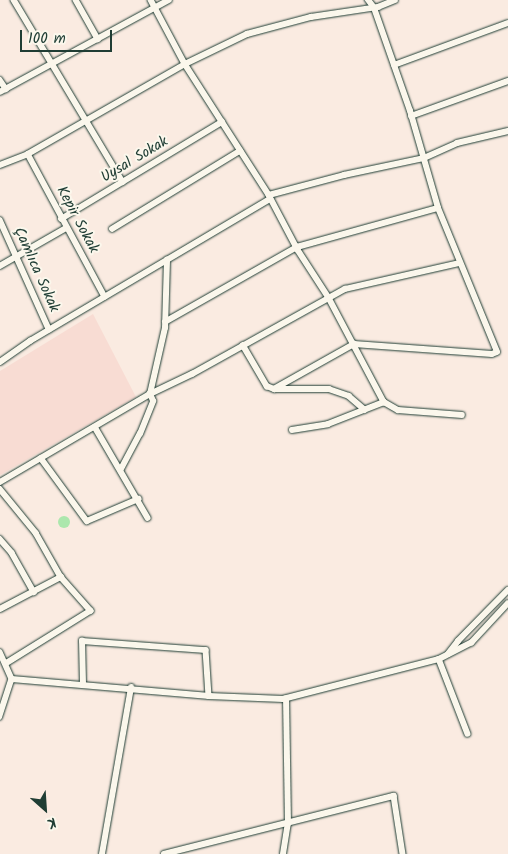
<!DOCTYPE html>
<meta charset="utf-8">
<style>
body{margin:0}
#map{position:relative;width:508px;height:854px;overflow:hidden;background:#faebe1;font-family:Kalam,sans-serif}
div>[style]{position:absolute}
.built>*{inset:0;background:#f8dcd3}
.green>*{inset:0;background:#ace7ad}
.round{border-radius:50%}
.roads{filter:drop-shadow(0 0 1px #1f3d34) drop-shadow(0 0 1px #1f3d34)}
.street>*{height:5.5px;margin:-2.75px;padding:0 2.75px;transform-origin:2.75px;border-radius:2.75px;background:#fbf7ec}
span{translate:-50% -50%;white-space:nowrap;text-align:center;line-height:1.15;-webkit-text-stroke:4px #fbf7ec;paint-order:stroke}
.street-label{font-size:15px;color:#1f3d34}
.north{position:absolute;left:20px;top:784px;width:50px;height:50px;-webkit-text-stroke:4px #fbf7ec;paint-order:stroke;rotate:154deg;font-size:14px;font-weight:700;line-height:20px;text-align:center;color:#1f3d34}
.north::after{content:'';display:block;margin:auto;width:18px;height:22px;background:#1f3d34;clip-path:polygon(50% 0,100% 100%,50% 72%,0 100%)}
.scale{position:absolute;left:20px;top:30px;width:92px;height:22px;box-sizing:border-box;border:2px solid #1f3d34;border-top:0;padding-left:6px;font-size:15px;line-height:18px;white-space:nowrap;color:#1f3d34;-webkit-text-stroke:4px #fbf7ec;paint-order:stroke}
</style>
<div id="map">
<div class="built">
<div style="clip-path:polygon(93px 314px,136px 397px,0 475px,0 371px)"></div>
</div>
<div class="green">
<div class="round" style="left:58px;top:516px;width:12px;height:12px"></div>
</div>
<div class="roads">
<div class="street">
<div style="left:14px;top:0;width:212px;rotate:59.1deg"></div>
<div style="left:76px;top:0;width:45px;rotate:60.6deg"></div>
<div style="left:151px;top:0;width:72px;rotate:62deg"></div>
<div style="left:185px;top:64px;width:156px;rotate:57.3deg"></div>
<div style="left:269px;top:195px;width:62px;rotate:62.2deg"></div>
<div style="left:298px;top:250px;width:57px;rotate:57.1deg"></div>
<div style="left:329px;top:298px;width:118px;rotate:62.1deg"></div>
<div style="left:384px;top:402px;width:16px;rotate:30deg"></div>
<div style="left:398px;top:410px;width:64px;rotate:4.5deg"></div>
<div style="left:394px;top:65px;width:121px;rotate:-20.2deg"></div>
<div style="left:0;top:80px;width:11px;rotate:56deg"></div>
<div style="left:0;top:92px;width:192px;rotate:-28.6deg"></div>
<div style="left:411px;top:116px;width:103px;rotate:-19.8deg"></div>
<div style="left:28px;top:154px;width:162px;rotate:61.7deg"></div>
<div style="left:0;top:165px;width:30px;rotate:-21deg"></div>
<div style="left:28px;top:154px;width:181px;rotate:-29.8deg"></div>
<div style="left:185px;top:64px;width:69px;rotate:-25.8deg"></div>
<div style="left:247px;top:34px;width:66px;rotate:-14.9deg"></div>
<div style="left:311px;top:17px;width:68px;rotate:-8.5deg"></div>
<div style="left:378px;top:7px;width:18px;rotate:-22deg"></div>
<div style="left:269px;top:195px;width:78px;rotate:-14.9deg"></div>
<div style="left:344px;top:175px;width:82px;rotate:-12deg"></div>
<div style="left:424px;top:158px;width:36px;rotate:-24deg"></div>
<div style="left:457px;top:143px;width:52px;rotate:-13.2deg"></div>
<div style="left:61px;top:219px;width:188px;rotate:-31.1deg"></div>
<div style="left:0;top:220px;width:120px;rotate:65.8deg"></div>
<div style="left:112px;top:229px;width:150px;rotate:-31.4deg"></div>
<div style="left:0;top:266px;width:76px;rotate:-29.9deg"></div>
<div style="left:165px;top:322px;width:152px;rotate:-29.6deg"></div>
<div style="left:297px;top:247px;width:146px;rotate:-15.5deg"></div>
<div style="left:243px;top:345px;width:48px;rotate:59.7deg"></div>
<div style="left:267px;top:386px;width:8px;rotate:23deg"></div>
<div style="left:274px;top:389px;width:92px;rotate:-29.4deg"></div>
<div style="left:354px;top:344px;width:138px;rotate:4.1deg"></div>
<div style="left:492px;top:354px;width:5px;rotate:-22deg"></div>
<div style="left:497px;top:352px;width:156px;rotate:-112.3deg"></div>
<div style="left:438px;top:208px;width:101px;rotate:-106.1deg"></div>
<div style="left:410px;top:111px;width:109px;rotate:-109.3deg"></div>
<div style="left:374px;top:8px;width:10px;rotate:-127deg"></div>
<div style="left:0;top:362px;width:37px;rotate:-35deg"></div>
<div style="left:30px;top:341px;width:279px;rotate:-30.6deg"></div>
<div style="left:276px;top:389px;width:53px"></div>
<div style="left:329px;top:389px;width:21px;rotate:19deg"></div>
<div style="left:349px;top:396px;width:21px;rotate:41deg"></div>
<div style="left:95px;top:427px;width:105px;rotate:59.8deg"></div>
<div style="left:292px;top:430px;width:36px;rotate:-9deg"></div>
<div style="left:328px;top:424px;width:60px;rotate:-21.4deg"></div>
<div style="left:41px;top:458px;width:78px;rotate:53.9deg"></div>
<div style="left:87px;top:521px;width:56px;rotate:-23.3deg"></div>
<div style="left:121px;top:469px;width:40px;rotate:-62deg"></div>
<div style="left:140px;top:434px;width:35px;rotate:-68deg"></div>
<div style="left:153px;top:401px;width:8px;rotate:-113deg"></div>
<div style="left:150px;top:394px;width:68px;rotate:-77.2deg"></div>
<div style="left:165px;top:328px;width:68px;rotate:-88.3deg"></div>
<div style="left:0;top:482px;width:174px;rotate:-30.4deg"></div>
<div style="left:150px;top:394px;width:47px;rotate:-25.5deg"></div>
<div style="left:192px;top:374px;width:175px;rotate:-29.1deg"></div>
<div style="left:345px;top:289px;width:117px;rotate:-12.8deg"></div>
<div style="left:0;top:489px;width:57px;rotate:50.7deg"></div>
<div style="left:36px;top:533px;width:51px;rotate:60.4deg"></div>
<div style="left:61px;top:577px;width:45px;rotate:48.6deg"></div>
<div style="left:91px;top:611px;width:100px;rotate:148.1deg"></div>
<div style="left:0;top:539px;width:18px;rotate:49deg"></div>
<div style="left:12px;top:553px;width:45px;rotate:60.6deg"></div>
<div style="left:0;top:609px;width:69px;rotate:-27.7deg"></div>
<div style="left:0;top:652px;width:30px;rotate:66deg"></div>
<div style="left:12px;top:679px;width:40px;rotate:108deg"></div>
<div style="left:448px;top:654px;width:16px;rotate:-52deg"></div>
<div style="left:458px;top:641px;width:71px;rotate:-45.6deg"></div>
<div style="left:439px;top:659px;width:80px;rotate:68.9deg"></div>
<div style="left:12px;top:679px;width:198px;rotate:4.9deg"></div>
<div style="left:209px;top:696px;width:74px;rotate:2.3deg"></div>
<div style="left:283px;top:699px;width:161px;rotate:-14.4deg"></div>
<div style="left:439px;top:659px;width:36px;rotate:-27deg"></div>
<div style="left:471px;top:643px;width:54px;rotate:-47.2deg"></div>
<div style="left:83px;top:684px;width:43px;rotate:-91.3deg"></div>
<div style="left:82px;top:641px;width:124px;rotate:4.2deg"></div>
<div style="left:206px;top:650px;width:46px;rotate:86.3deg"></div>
<div style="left:102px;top:854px;width:169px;rotate:-80.1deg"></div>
<div style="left:164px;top:854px;width:237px;rotate:-14.2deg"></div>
<div style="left:394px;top:796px;width:59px;rotate:81.2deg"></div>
<div style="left:283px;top:854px;width:30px;rotate:-81deg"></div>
<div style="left:288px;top:824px;width:125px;rotate:-90.9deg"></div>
</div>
</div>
<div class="street-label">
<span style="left:135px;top:160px;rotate:-31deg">Uysal Sokak</span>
<span style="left:77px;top:220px;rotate:62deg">Kepir Sokak</span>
<span style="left:36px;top:270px;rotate:66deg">Çamlıca Sokak</span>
</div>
<div class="north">K</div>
<div class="scale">100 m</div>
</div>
